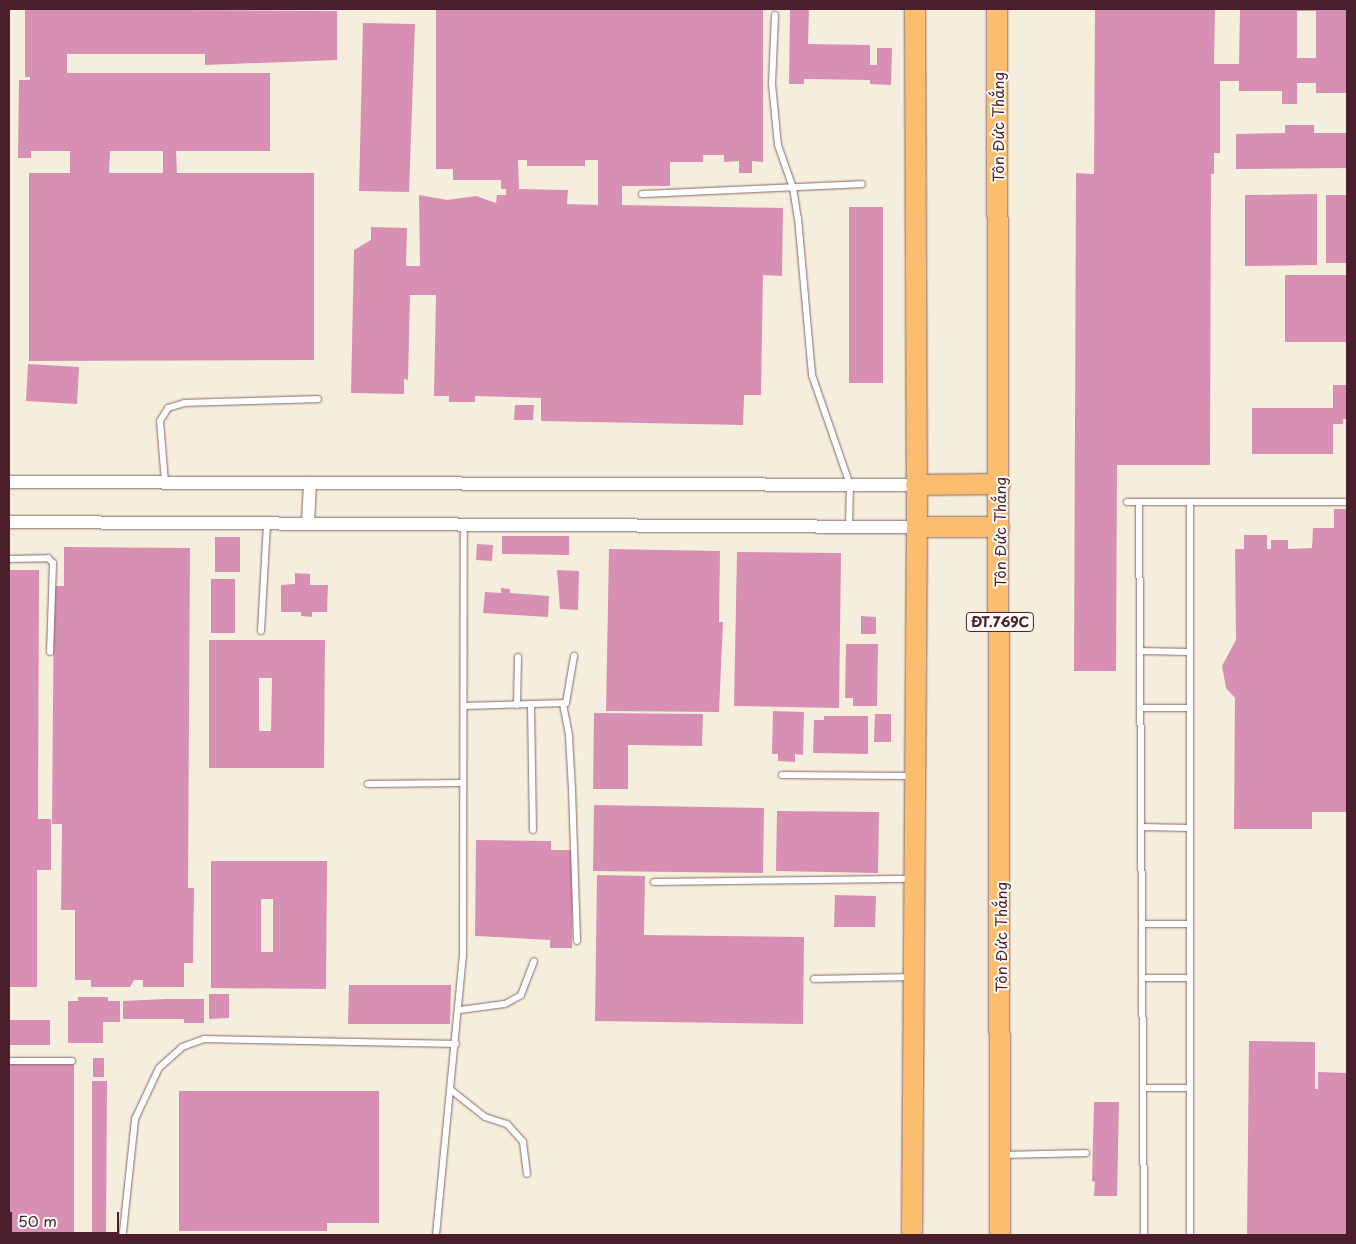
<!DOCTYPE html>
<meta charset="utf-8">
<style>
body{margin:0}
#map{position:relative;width:1356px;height:1244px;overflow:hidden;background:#f6eedc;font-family:"Playpen Sans",sans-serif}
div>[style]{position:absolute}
.building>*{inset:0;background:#d790b3}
.roads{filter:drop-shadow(0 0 1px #866769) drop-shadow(0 0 1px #866769)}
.service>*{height:6px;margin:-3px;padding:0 3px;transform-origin:3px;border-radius:3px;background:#fff}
.minor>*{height:12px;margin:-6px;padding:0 6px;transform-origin:6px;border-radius:6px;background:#fff}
.primary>*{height:20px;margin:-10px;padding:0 10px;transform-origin:10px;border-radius:10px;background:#fcbd6f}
span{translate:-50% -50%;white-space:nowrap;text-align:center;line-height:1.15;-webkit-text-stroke:4px #fdfcf7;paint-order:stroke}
.shield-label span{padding:1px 4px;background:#fdfcf7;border:1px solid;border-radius:4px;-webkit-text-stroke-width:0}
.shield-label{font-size:14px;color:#4a1f2b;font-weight:700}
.street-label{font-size:15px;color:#4a1f2b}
.frame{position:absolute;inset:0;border:10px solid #4a1f2b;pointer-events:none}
.scale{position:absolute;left:10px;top:1212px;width:109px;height:22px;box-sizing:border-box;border:2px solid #4a1f2b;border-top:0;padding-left:6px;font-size:15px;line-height:18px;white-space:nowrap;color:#4a1f2b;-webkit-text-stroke:4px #fdfcf7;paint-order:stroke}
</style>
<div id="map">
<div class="building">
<div style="clip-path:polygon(evenodd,25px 9px,337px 11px,337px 60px,205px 65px,205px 54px,67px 54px,67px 73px,270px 73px,270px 151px,176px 151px,177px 173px,314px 173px,314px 360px,29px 361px,29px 173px,70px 173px,70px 151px,31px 151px,31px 158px,18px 158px,19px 80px,30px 80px,30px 77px,25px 77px,25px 9px,110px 151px,163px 151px,163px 173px,109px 173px,110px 151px)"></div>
<div style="clip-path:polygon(evenodd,436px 9px,763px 9px,763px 162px,752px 161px,752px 173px,739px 173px,739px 161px,724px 162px,724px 155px,703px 155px,703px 162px,670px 162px,670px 186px,622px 186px,622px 205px,783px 208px,782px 276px,763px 275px,761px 395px,744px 395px,743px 425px,541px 421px,541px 398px,475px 396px,475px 402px,449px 402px,449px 396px,434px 396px,436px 295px,410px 295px,408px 380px,404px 379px,404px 394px,351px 393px,354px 250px,371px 240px,371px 227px,407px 228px,406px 266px,420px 266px,419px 195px,447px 200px,476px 196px,496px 203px,497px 195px,506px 195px,506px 189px,501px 189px,501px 180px,453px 180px,453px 169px,436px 169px,436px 9px,518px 160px,527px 160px,527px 166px,585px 166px,585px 160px,598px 160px,598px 205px,567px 204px,568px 190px,519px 189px,518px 160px)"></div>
<div style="clip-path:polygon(790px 9px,809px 9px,808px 44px,870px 45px,870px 65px,877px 65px,877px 48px,892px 48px,891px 85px,870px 84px,870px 80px,804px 79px,804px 84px,789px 84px)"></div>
<div style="clip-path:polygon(evenodd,1095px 9px,1215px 9px,1214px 64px,1239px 64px,1240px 9px,1347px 9px,1347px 93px,1316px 93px,1316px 83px,1297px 83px,1297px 104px,1282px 104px,1282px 91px,1239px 91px,1239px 81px,1220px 81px,1220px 153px,1214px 153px,1214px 174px,1211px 174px,1210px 465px,1117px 465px,1116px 671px,1074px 671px,1076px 173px,1094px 174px,1095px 9px,1297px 11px,1316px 11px,1316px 58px,1297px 58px,1297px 11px)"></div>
<div style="clip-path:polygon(363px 23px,415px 24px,409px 192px,359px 191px)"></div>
<div style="clip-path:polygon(1285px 125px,1314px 125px,1314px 133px,1347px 133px,1347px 168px,1236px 169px,1236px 134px,1285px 133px)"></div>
<div style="clip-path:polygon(1317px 194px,1317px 265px,1245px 266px,1245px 195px)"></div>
<div style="clip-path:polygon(1326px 195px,1347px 195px,1347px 263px,1326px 263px)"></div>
<div style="clip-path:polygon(849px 207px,883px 207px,883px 383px,849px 383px)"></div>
<div style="clip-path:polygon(1285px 275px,1347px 275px,1347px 342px,1285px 342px)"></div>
<div style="clip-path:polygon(28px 364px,79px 367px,77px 404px,26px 401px)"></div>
<div style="clip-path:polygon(1333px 385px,1347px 385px,1347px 419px,1343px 419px,1343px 424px,1333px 424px,1333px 454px,1252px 454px,1252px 408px,1333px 408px)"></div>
<div style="clip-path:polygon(515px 405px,534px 405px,533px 420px,514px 420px)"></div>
<div style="clip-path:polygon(1334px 509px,1347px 509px,1347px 812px,1312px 812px,1312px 829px,1234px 829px,1235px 698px,1226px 688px,1222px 666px,1236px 640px,1235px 549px,1244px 549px,1244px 535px,1267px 535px,1267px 549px,1271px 549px,1271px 540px,1288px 540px,1288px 549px,1312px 548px,1313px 528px,1334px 528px)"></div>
<div style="clip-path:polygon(502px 536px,569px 536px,569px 555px,502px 554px)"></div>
<div style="clip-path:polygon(215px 537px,240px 537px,240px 572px,215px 572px)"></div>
<div style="clip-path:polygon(477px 544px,493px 545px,492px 561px,476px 560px)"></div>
<div style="clip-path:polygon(64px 547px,190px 548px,188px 888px,194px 888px,193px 963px,184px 963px,184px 987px,143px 987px,143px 980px,134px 980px,130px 987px,91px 987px,91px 980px,75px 980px,75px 910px,61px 910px,62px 824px,52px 824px,54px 586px,64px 586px)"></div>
<div style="clip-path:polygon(609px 549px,720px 551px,719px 622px,723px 622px,719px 712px,606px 711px)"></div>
<div style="clip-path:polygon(737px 552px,841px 553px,839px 708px,734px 706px)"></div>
<div style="clip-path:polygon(9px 570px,39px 570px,38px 819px,51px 819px,51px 870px,37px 870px,37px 987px,9px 987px)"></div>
<div style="clip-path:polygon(557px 570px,579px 571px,578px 610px,560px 609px)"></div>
<div style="clip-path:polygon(295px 573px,310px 574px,310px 585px,328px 585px,327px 612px,312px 612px,312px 617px,301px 616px,301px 612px,281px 612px,281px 585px,295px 584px)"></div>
<div style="clip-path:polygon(211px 579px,235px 579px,235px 633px,211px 633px)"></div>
<div style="clip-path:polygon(501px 588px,510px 589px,510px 593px,549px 596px,548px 617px,483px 613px,485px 592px,501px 593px)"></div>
<div style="clip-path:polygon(861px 616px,876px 617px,876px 634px,861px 634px)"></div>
<div style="clip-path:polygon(evenodd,209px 640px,325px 640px,324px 768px,209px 768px,209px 640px,259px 678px,272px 678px,271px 731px,259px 731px,259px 678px)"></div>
<div style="clip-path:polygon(846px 644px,878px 644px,877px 706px,853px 706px,853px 698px,845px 698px)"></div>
<div style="clip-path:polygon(773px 711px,804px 712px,803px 755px,795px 754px,795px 762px,778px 761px,778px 754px,772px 754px)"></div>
<div style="clip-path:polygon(594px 713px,703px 714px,702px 746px,628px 745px,628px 789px,593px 789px)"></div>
<div style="clip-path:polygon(875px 714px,891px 714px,891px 742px,874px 742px)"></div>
<div style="clip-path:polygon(824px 716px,868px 716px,868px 754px,813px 753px,814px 720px,824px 720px)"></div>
<div style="clip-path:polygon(594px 805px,764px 808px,763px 873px,593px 871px)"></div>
<div style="clip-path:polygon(777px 811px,879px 812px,878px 873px,776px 871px)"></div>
<div style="clip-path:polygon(476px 840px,551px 841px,551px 850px,573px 850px,572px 948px,550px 948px,550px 940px,475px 936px)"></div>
<div style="clip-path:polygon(evenodd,211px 861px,327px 861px,326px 989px,211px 988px,211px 861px,261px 899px,273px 899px,273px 952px,261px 952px,261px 899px)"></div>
<div style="clip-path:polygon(597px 875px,645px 876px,644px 935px,804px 937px,803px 1024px,595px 1021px)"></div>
<div style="clip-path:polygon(835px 895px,876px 896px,875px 927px,834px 927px)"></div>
<div style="clip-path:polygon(349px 985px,451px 985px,450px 1024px,348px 1024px)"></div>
<div style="clip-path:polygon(209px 994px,229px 994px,229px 1018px,209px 1019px)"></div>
<div style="clip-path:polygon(78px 997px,108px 997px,108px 1001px,120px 1001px,120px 1022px,103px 1022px,103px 1043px,68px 1043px,68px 1001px,78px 1001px)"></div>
<div style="clip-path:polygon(166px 999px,204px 999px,204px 1023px,184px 1023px,184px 1019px,123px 1019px,123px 1001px)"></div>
<div style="clip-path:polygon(9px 1020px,50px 1020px,50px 1045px,9px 1045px)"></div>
<div style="clip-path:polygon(1249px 1041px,1315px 1042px,1315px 1089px,1318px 1089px,1318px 1072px,1347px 1073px,1347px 1235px,1247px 1235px)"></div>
<div style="clip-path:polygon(93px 1058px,104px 1058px,104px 1077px,93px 1077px)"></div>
<div style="clip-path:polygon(9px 1063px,74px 1063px,74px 1235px,9px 1235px)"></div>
<div style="clip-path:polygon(92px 1081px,107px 1081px,106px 1235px,92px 1235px)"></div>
<div style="clip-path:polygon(179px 1091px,379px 1091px,379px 1223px,327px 1223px,327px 1231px,179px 1231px)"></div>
<div style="clip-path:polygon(1094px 1102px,1119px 1102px,1117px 1196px,1094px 1196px,1095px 1182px,1092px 1181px)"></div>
</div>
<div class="roads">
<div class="service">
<div style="left:775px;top:15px;width:69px;rotate:92.5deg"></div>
<div style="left:772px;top:84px;width:61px;rotate:84.4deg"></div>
<div style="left:778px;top:145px;width:46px;rotate:70.8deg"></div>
<div style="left:793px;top:188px;width:30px;rotate:81deg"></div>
<div style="left:798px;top:218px;width:158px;rotate:84.9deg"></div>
<div style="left:812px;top:375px;width:116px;rotate:70.9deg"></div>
<div style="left:850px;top:485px;width:41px;rotate:91.4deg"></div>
<div style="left:642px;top:194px;width:220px;rotate:-2.6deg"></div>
<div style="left:165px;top:482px;width:61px;rotate:-94.7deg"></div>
<div style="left:160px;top:421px;width:15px;rotate:-58deg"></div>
<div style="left:168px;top:408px;width:17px;rotate:-17deg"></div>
<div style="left:184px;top:403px;width:134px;rotate:-1.7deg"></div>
<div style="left:1127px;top:502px;width:220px"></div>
<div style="left:1139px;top:502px;width:733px;rotate:89.61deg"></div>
<div style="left:9px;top:559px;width:39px;rotate:-1deg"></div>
<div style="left:48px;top:558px;width:7px;rotate:45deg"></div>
<div style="left:53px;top:563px;width:89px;rotate:91.9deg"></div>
<div style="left:261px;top:631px;width:108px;rotate:-86.8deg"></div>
<div style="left:1140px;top:651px;width:50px;rotate:1.1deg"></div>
<div style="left:563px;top:704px;width:33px;rotate:79deg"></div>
<div style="left:569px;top:736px;width:53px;rotate:86.8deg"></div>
<div style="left:572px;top:789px;width:152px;rotate:88.1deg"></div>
<div style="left:517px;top:705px;width:48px;rotate:-88.8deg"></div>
<div style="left:531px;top:705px;width:125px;rotate:89.1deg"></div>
<div style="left:464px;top:706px;width:102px;rotate:-1.7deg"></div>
<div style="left:566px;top:703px;width:48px;rotate:-80.3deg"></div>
<div style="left:1140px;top:708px;width:50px"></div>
<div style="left:782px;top:775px;width:130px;rotate:0.4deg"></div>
<div style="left:368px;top:784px;width:95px;rotate:-0.6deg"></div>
<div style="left:1141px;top:827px;width:49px;rotate:1.2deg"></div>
<div style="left:654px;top:882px;width:259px;rotate:-0.7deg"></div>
<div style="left:1142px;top:924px;width:48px"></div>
<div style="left:1142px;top:978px;width:48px"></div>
<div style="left:814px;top:979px;width:98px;rotate:-1.2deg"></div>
<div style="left:460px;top:1010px;width:45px;rotate:-7.6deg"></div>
<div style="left:505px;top:1004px;width:18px;rotate:-29deg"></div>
<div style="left:521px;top:995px;width:36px;rotate:-69deg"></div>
<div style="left:9px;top:1061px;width:63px"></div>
<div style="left:1143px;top:1088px;width:47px"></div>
<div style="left:451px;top:1090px;width:43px;rotate:38.5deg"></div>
<div style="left:485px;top:1117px;width:23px;rotate:18deg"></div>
<div style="left:507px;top:1124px;width:24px;rotate:48deg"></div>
<div style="left:523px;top:1142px;width:32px;rotate:83deg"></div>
<div style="left:1003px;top:1155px;width:83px;rotate:-1.4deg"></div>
<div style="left:123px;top:1232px;width:114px;rotate:-83.9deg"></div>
<div style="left:135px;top:1119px;width:56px;rotate:-64.8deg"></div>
<div style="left:159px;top:1068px;width:31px;rotate:-42deg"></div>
<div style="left:182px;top:1047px;width:23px;rotate:-20deg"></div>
<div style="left:204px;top:1039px;width:252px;rotate:1.1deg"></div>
<div style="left:436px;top:1235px;width:279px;rotate:-84.5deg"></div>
<div style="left:463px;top:957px;width:433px;rotate:-89.9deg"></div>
<div style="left:1190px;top:1235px;width:733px;rotate:-90deg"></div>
</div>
<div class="minor">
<div style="left:9px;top:482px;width:907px;rotate:0.19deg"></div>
<div style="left:9px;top:522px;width:908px;rotate:0.32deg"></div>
<div style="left:308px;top:523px;width:40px;rotate:-87.1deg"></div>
</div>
<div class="primary">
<div style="left:997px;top:9px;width:1226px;rotate:89.86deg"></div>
<div style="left:916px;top:485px;width:84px;rotate:-0.7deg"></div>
<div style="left:917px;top:527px;width:82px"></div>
<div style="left:912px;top:1235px;width:708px;rotate:-89.6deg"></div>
<div style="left:917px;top:527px;width:518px;rotate:-90.22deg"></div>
</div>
</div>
<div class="shield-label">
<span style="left:1000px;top:622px">ĐT.769C</span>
</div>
<div class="street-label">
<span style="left:998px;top:127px;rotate:-90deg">Tôn Đức Thắng</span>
<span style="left:1000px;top:532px;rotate:-90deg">Tôn Đức Thắng</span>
<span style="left:1001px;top:937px;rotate:-90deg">Tôn Đức Thắng</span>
</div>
<div class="frame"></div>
<div class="scale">50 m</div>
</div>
